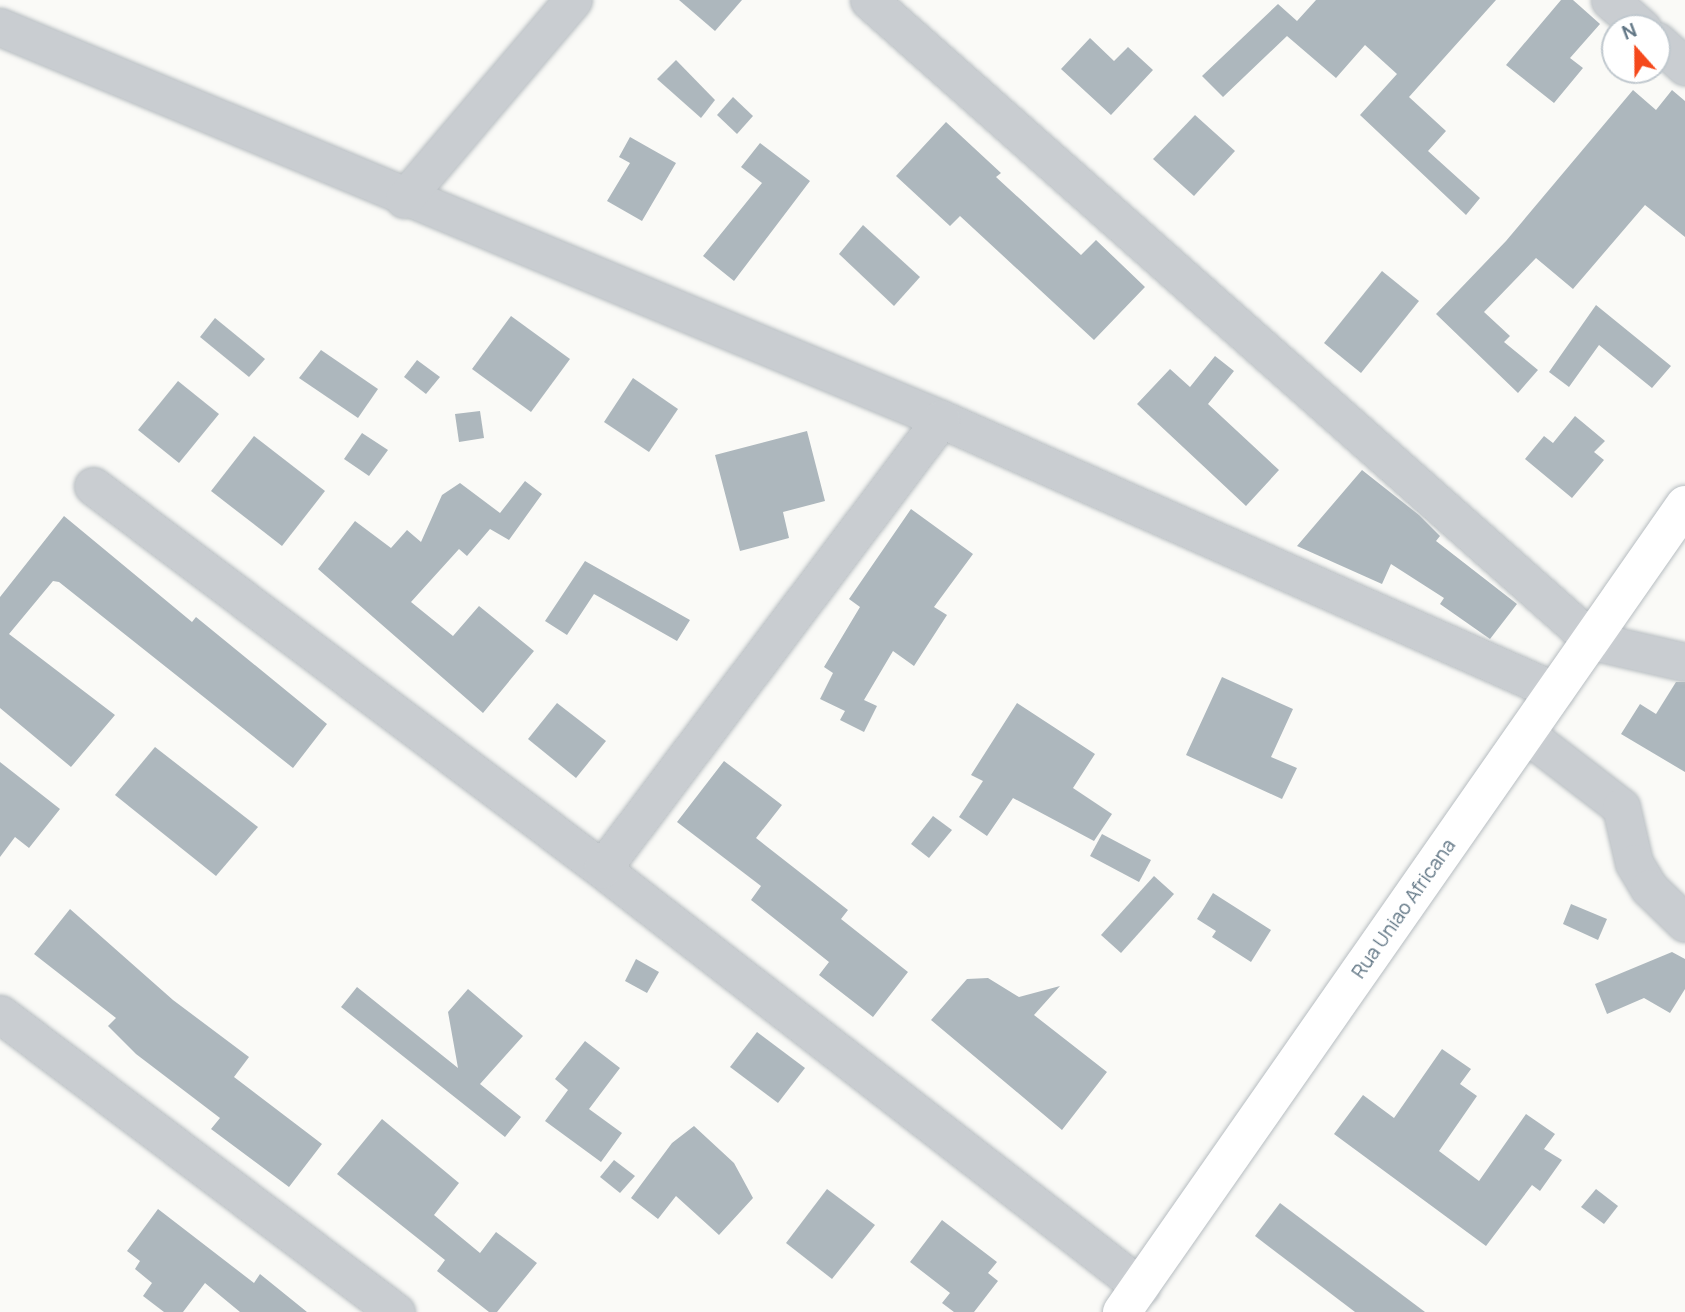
<!DOCTYPE html>
<style>
body{margin:0}
#map{position:relative;width:1685px;height:1312px;overflow:hidden;background:#fafaf7;font-family:Manrope,sans-serif}
div>[style]{position:absolute}
.building>*{inset:0;background:#adb7bd}
.roads{filter:drop-shadow(0 0 2px #b7bdc1) drop-shadow(0 0 2px #b7bdc1)}
.minor>*{height:37px;margin:-18.5px;padding:0 18.5px;transform-origin:18.5px;border-radius:18.5px;background:#c9cdd1}
.major>*{height:38px;margin:-19px;padding:0 19px;transform-origin:19px;border-radius:19px;background:#fff}
span{translate:-50% -50%;white-space:nowrap;text-align:center;line-height:1.15;-webkit-text-stroke:7px #fff;paint-order:stroke}
.street-label{font-size:19px;color:#617685}
.north{position:absolute;left:1601px;top:14px;width:70px;height:70px;box-sizing:border-box;background:#fff;border:2px solid #c0c8ce;border-radius:50%;rotate:339deg;font-size:19px;font-weight:700;line-height:28px;text-align:center;color:#617685}
.north::after{content:'';display:block;margin:auto;width:24px;height:32px;background:#f5491c;clip-path:polygon(50% 0,100% 100%,50% 72%,0 100%)}
</style>
<div id="map">
<div class="building">
<div style="clip-path:polygon(679px 0,742px 0,715px 31px)"></div>
<div style="clip-path:polygon(1316px 0,1496px 0,1409px 97px,1446px 131px,1428px 151px,1480px 198px,1466px 215px,1360px 115px,1397px 74px,1365px 45px,1336px 78px,1287px 36px,1223px 97px,1202px 76px,1278px 4px,1297px 21px)"></div>
<div style="clip-path:polygon(1561px 0,1573px 0,1600px 24px,1570px 58px,1583px 68px,1554px 103px,1506px 65px)"></div>
<div style="clip-path:polygon(1090px 38px,1114px 61px,1128px 47px,1153px 70px,1111px 115px,1061px 69px)"></div>
<div style="clip-path:polygon(676px 60px,715px 100px,701px 118px,657px 79px)"></div>
<div style="clip-path:polygon(1633px 90px,1656px 110px,1672px 90px,1685px 101px,1685px 237px,1645px 205px,1573px 289px,1536px 258px,1484px 312px,1510px 336px,1504px 342px,1538px 370px,1518px 393px,1436px 314px,1506px 241px)"></div>
<div style="clip-path:polygon(733px 97px,753px 116px,737px 134px,717px 115px)"></div>
<div style="clip-path:polygon(1195px 115px,1235px 151px,1194px 196px,1153px 159px)"></div>
<div style="clip-path:polygon(946px 122px,1001px 173px,996px 177px,1081px 255px,1096px 240px,1145px 287px,1094px 340px,960px 216px,950px 226px,896px 176px)"></div>
<div style="clip-path:polygon(630px 137px,676px 163px,642px 221px,607px 201px,630px 163px,619px 157px)"></div>
<div style="clip-path:polygon(760px 143px,810px 181px,734px 281px,703px 256px,762px 183px,741px 167px)"></div>
<div style="clip-path:polygon(863px 225px,920px 277px,894px 306px,839px 254px)"></div>
<div style="clip-path:polygon(1382px 271px,1419px 301px,1361px 373px,1324px 343px)"></div>
<div style="clip-path:polygon(1596px 305px,1671px 366px,1652px 388px,1599px 345px,1569px 387px,1549px 372px)"></div>
<div style="clip-path:polygon(511px 316px,570px 359px,531px 412px,472px 369px)"></div>
<div style="clip-path:polygon(215px 318px,265px 359px,249px 377px,200px 337px)"></div>
<div style="clip-path:polygon(321px 350px,378px 389px,358px 418px,299px 378px)"></div>
<div style="clip-path:polygon(1215px 356px,1234px 371px,1208px 404px,1279px 470px,1246px 506px,1137px 404px,1170px 369px,1190px 387px)"></div>
<div style="clip-path:polygon(417px 360px,440px 377px,426px 394px,404px 377px)"></div>
<div style="clip-path:polygon(633px 378px,678px 409px,649px 452px,604px 422px)"></div>
<div style="clip-path:polygon(178px 381px,219px 414px,179px 463px,138px 430px)"></div>
<div style="clip-path:polygon(480px 411px,484px 438px,459px 442px,455px 414px)"></div>
<div style="clip-path:polygon(1575px 416px,1605px 441px,1594px 452px,1604px 460px,1572px 498px,1525px 459px,1544px 436px,1553px 443px)"></div>
<div style="clip-path:polygon(807px 431px,825px 501px,783px 512px,789px 538px,740px 551px,715px 455px)"></div>
<div style="clip-path:polygon(362px 433px,388px 450px,369px 476px,344px 459px)"></div>
<div style="clip-path:polygon(254px 436px,325px 491px,282px 546px,211px 491px)"></div>
<div style="clip-path:polygon(1362px 470px,1419px 515px,1440px 536px,1436px 541px,1517px 604px,1490px 639px,1440px 604px,1444px 598px,1391px 564px,1382px 584px,1297px 546px)"></div>
<div style="clip-path:polygon(525px 481px,542px 494px,509px 540px,490px 529px,467px 556px,459px 549px,411px 602px,453px 636px,479px 606px,534px 651px,483px 713px,318px 569px,355px 521px,391px 548px,407px 530px,421px 542px,442px 495px,460px 483px,500px 513px)"></div>
<div style="clip-path:polygon(911px 509px,973px 554px,934px 607px,947px 615px,914px 666px,893px 651px,864px 700px,877px 706px,864px 732px,840px 720px,845px 711px,820px 699px,833px 673px,824px 667px,860px 607px,849px 599px)"></div>
<div style="clip-path:polygon(64px 516px,192px 622px,196px 617px,327px 724px,293px 768px,59px 582px,53px 581px,9px 634px,115px 715px,71px 767px,0 708px,0 597px)"></div>
<div style="clip-path:polygon(585px 561px,690px 620px,677px 641px,594px 594px,567px 635px,545px 621px)"></div>
<div style="clip-path:polygon(1222px 677px,1293px 709px,1271px 757px,1297px 768px,1282px 799px,1186px 755px)"></div>
<div style="clip-path:polygon(1676px 682px,1685px 682px,1685px 772px,1621px 734px,1640px 704px,1656px 714px)"></div>
<div style="clip-path:polygon(557px 703px,606px 741px,576px 778px,528px 739px)"></div>
<div style="clip-path:polygon(1017px 703px,1095px 754px,1073px 788px,1112px 814px,1094px 841px,1013px 798px,987px 836px,959px 817px,983px 781px,971px 775px)"></div>
<div style="clip-path:polygon(155px 747px,258px 827px,216px 876px,115px 795px)"></div>
<div style="clip-path:polygon(724px 761px,782px 805px,756px 838px,848px 910px,841px 919px,908px 972px,873px 1017px,819px 975px,829px 962px,751px 900px,761px 886px,677px 822px)"></div>
<div style="clip-path:polygon(0 762px,60px 809px,29px 848px,15px 837px,0 857px)"></div>
<div style="clip-path:polygon(933px 816px,952px 830px,929px 858px,911px 844px)"></div>
<div style="clip-path:polygon(1102px 834px,1151px 860px,1139px 882px,1090px 856px)"></div>
<div style="clip-path:polygon(1154px 876px,1174px 894px,1121px 953px,1101px 935px)"></div>
<div style="clip-path:polygon(1213px 893px,1271px 930px,1251px 962px,1212px 937px,1216px 931px,1197px 919px)"></div>
<div style="clip-path:polygon(1571px 904px,1607px 919px,1598px 940px,1563px 924px)"></div>
<div style="clip-path:polygon(70px 909px,173px 1000px,249px 1057px,234px 1077px,322px 1144px,289px 1187px,211px 1129px,220px 1118px,136px 1054px,108px 1026px,116px 1018px,34px 954px)"></div>
<div style="clip-path:polygon(1672px 952px,1685px 959px,1685px 989px,1670px 1013px,1644px 998px,1607px 1014px,1595px 984px)"></div>
<div style="clip-path:polygon(636px 959px,659px 972px,647px 993px,625px 981px)"></div>
<div style="clip-path:polygon(988px 978px,1019px 997px,1060px 986px,1034px 1015px,1107px 1072px,1062px 1130px,931px 1020px,967px 979px)"></div>
<div style="clip-path:polygon(357px 987px,458px 1068px,448px 1012px,468px 989px,523px 1036px,480px 1084px,521px 1117px,505px 1137px,341px 1007px)"></div>
<div style="clip-path:polygon(757px 1032px,805px 1068px,778px 1103px,730px 1067px)"></div>
<div style="clip-path:polygon(585px 1041px,620px 1068px,589px 1109px,622px 1133px,601px 1162px,545px 1121px,568px 1090px,555px 1079px)"></div>
<div style="clip-path:polygon(1442px 1049px,1471px 1069px,1460px 1084px,1477px 1096px,1439px 1151px,1479px 1181px,1526px 1114px,1555px 1134px,1544px 1149px,1562px 1160px,1540px 1191px,1532px 1185px,1486px 1246px,1334px 1134px,1363px 1095px,1394px 1118px)"></div>
<div style="clip-path:polygon(382px 1119px,459px 1183px,434px 1215px,480px 1253px,496px 1232px,537px 1263px,497px 1312px,489px 1312px,437px 1271px,445px 1260px,337px 1174px)"></div>
<div style="clip-path:polygon(694px 1126px,734px 1163px,753px 1198px,719px 1235px,676px 1196px,658px 1219px,631px 1198px,672px 1143px)"></div>
<div style="clip-path:polygon(614px 1160px,635px 1176px,620px 1193px,600px 1177px)"></div>
<div style="clip-path:polygon(827px 1189px,875px 1225px,832px 1279px,786px 1243px)"></div>
<div style="clip-path:polygon(1596px 1189px,1618px 1206px,1604px 1224px,1581px 1207px)"></div>
<div style="clip-path:polygon(1280px 1203px,1425px 1312px,1355px 1312px,1255px 1236px)"></div>
<div style="clip-path:polygon(158px 1209px,254px 1283px,260px 1274px,307px 1312px,240px 1312px,205px 1283px,183px 1312px,164px 1312px,143px 1296px,152px 1283px,135px 1269px,140px 1261px,127px 1251px)"></div>
<div style="clip-path:polygon(942px 1220px,997px 1262px,988px 1273px,998px 1281px,974px 1312px,954px 1312px,942px 1303px,950px 1293px,910px 1262px)"></div>
</div>
<div class="roads">
<div class="minor">
<div style="left:869px;top:0;width:967px;rotate:41.52deg"></div>
<div style="left:1593px;top:641px;width:94px;rotate:12.9deg"></div>
<div style="left:1610px;top:0;width:43px;rotate:41.2deg"></div>
<div style="left:0;top:27px;width:1019px;rotate:22.62deg"></div>
<div style="left:941px;top:419px;width:672px;rotate:23.89deg"></div>
<div style="left:1657px;top:41px;width:38px;rotate:42deg"></div>
<div style="left:404px;top:199px;width:261px;rotate:-49.7deg"></div>
<div style="left:93px;top:486px;width:637px;rotate:36.96deg"></div>
<div style="left:602px;top:869px;width:682px;rotate:37.79deg"></div>
<div style="left:1525px;top:733px;width:121px;rotate:37.6deg"></div>
<div style="left:1621px;top:807px;width:57px;rotate:76.9deg"></div>
<div style="left:1634px;top:863px;width:29px;rotate:59deg"></div>
<div style="left:1649px;top:888px;width:50px;rotate:44.2deg"></div>
<div style="left:602px;top:869px;width:563px;rotate:-53.01deg"></div>
<div style="left:0;top:1014px;width:496px;rotate:37deg"></div>
</div>
<div class="major">
<div style="left:1122px;top:1312px;width:984px;rotate:-55.1deg"></div>
</div>
</div>
<div class="street-label">
<span style="left:1404px;top:909px;rotate:-55deg">Rua Uniao Africana</span>
</div>
<div class="north">N</div>
</div>
